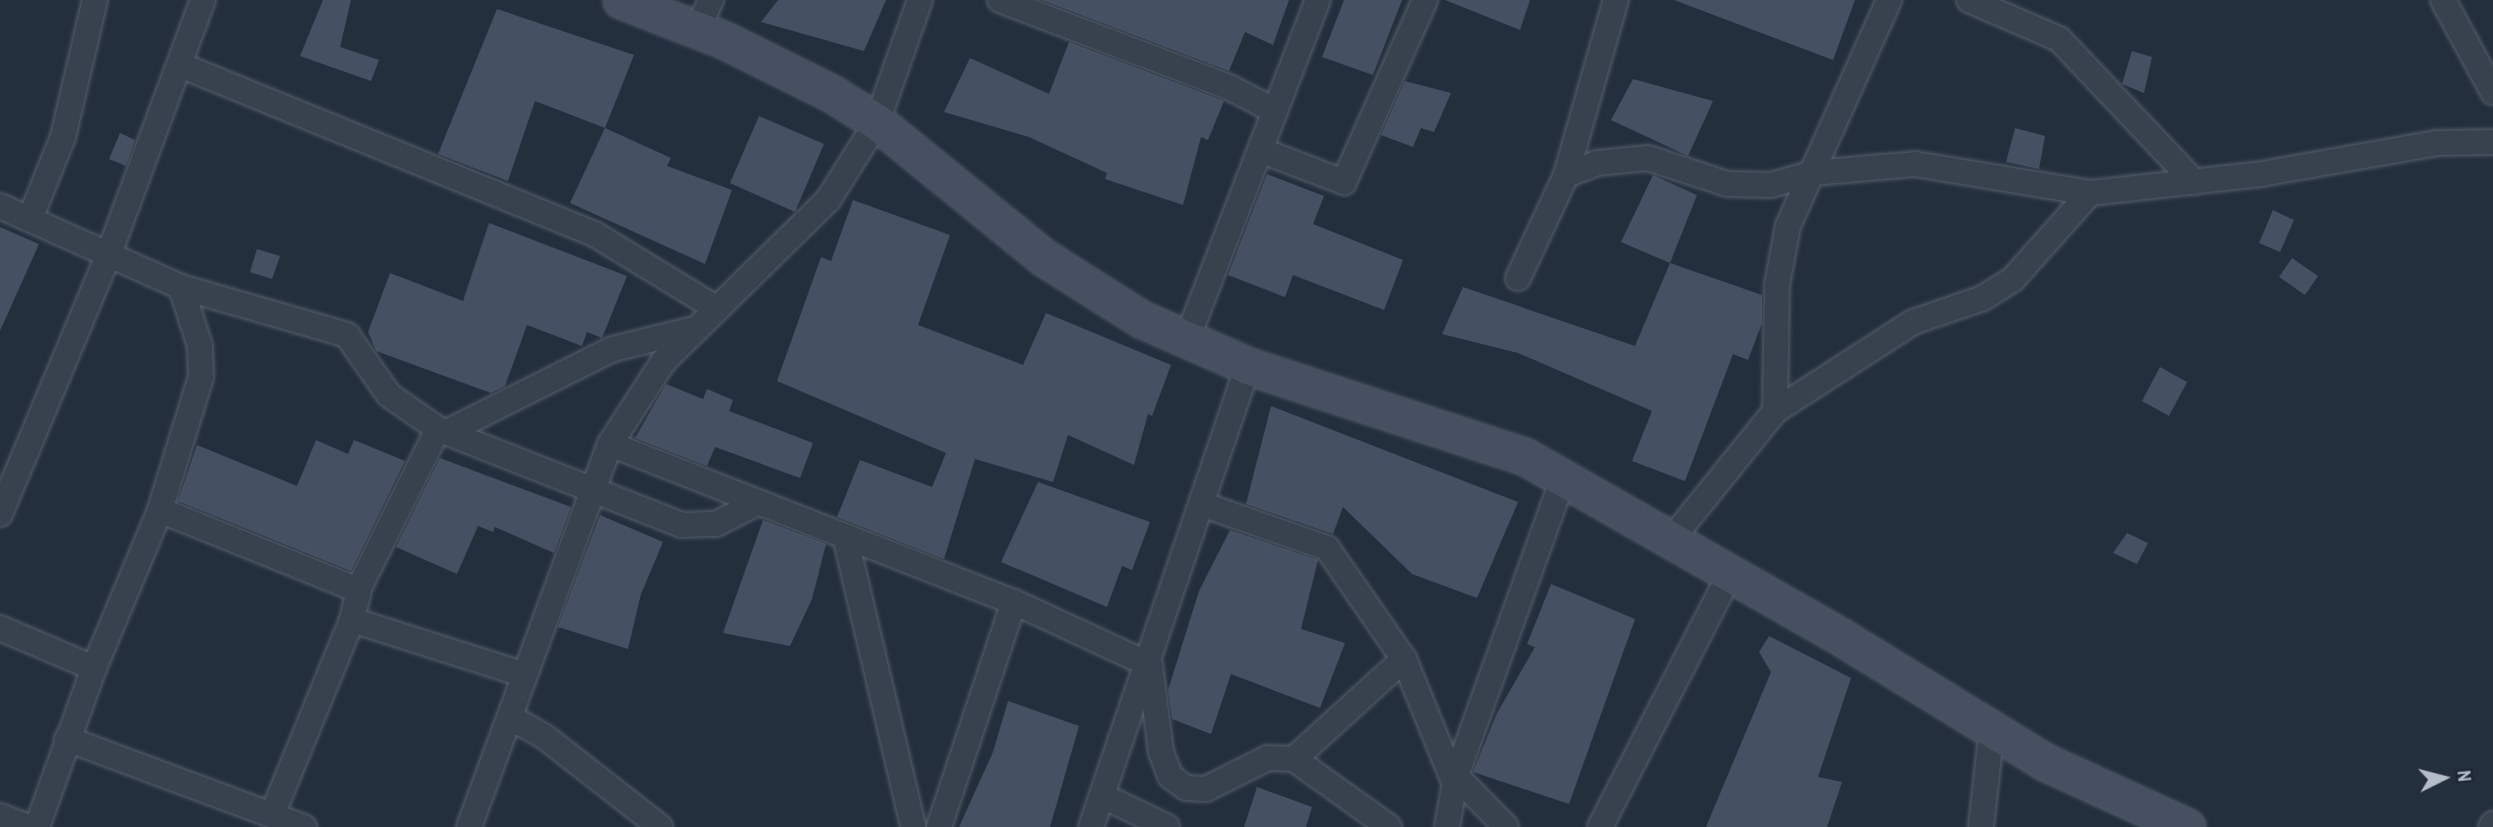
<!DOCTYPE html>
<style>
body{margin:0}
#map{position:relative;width:2493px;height:827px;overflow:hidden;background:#242f3e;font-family:"Archivo Narrow",sans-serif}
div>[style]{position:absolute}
.building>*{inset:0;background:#455162}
.roads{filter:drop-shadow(0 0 2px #565f6c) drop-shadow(0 0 2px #565f6c)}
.minor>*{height:24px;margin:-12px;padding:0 12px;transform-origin:12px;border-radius:12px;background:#38414e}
.secondary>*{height:35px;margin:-17.5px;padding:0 17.5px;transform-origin:17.5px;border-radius:17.5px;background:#465061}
span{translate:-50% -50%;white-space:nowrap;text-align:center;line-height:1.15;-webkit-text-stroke:5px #1d2633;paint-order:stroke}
.north{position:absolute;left:2409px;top:743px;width:70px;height:70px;-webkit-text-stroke:5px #1d2633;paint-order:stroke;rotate:84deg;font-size:19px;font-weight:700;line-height:28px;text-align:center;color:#b4bcc9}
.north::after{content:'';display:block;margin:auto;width:24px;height:32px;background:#b4bcc9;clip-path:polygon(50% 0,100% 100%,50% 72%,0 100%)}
</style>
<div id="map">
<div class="building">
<div style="clip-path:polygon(323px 0,351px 0,340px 47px,379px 60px,371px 81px,300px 56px)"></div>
<div style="clip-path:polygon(778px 0,886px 0,864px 51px,761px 22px)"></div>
<div style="clip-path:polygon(1042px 0,1289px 0,1273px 45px,1245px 32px,1229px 71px)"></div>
<div style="clip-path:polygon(1344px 0,1402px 0,1373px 75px,1322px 57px)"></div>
<div style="clip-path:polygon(1445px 0,1530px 0,1520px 30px)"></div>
<div style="clip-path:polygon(1674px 0,1855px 0,1833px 60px)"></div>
<div style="clip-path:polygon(497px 9px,634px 55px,605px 128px,535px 101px,508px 181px,438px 154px)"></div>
<div style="clip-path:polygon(1069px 42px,1224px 101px,1208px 140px,1201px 137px,1183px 205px,1105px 179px,1107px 173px,1029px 137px,944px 112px,970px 58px,1049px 94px)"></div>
<div style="clip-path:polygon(2132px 51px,2152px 57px,2144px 93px,2122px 84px)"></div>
<div style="clip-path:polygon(1633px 79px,1713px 101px,1688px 156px,1611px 120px)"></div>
<div style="clip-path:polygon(1405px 81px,1451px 93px,1434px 132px,1421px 128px,1413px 147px,1381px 135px)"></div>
<div style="clip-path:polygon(759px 116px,824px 144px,795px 212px,730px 183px)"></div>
<div style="clip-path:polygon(605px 128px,671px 158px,667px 166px,732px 190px,705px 264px,570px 203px)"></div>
<div style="clip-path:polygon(2015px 128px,2045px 136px,2039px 169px,2006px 162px)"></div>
<div style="clip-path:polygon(120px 133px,135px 140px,126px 166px,109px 159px)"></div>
<div style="clip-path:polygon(1267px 174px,1324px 196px,1313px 224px,1403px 260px,1384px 310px,1293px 275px,1285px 297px,1228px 275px)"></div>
<div style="clip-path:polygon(1653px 175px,1697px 195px,1670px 263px,1621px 242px)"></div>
<div style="clip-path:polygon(853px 200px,950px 235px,918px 325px,1023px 365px,1046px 313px,1171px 365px,1152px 416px,1148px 414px,1134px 465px,1068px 435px,1053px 482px,975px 459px,944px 559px,837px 517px,860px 460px,932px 487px,946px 453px,777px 381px,821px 257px,831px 261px)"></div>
<div style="clip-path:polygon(2273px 210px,2294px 220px,2280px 252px,2259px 243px)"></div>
<div style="clip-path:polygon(489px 223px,627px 276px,602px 338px,587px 332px,582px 346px,527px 325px,505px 386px,491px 393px,376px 351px,368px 332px,390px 273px,463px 301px)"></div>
<div style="clip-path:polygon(0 227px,39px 244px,0 331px)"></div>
<div style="clip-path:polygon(257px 249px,280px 256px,272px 279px,250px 272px)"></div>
<div style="clip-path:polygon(2292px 258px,2318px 276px,2305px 295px,2279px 277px)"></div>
<div style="clip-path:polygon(1670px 263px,1762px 295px,1762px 323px,1748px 360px,1733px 354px,1685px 481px,1632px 461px,1652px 411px,1518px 353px,1442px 334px,1463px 287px,1635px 346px)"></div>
<div style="clip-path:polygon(2160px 367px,2187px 382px,2169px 416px,2142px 401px)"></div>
<div style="clip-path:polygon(666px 384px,703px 399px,707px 389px,733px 400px,729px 411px,813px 443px,800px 478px,715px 447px,707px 466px,635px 438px)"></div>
<div style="clip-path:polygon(1271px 406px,1518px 502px,1477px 598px,1412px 574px,1343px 507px,1333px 534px,1246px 504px)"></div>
<div style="clip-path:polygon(316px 440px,348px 454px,354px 440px,405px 461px,351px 571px,178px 501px,197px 445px,297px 486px)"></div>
<div style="clip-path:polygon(440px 458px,571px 507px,554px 553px,495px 527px,493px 532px,478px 526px,457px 574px,396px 547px)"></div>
<div style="clip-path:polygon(1038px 482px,1150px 522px,1132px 570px,1122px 566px,1107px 607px,1001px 562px)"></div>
<div style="clip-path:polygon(600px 515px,663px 542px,641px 594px,628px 649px,558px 627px)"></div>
<div style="clip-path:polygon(763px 520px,826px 544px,812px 599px,790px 646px,723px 633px)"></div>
<div style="clip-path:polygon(1230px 530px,1318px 560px,1301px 629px,1345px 643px,1320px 708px,1231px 674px,1211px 734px,1172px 719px,1168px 690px,1199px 591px)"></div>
<div style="clip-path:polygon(2127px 533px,2148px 543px,2137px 564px,2113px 553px)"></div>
<div style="clip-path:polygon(1551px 584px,1635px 619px,1569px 804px,1473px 772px,1497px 713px,1535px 647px,1527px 644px)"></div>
<div style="clip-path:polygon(1769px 636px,1851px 678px,1818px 777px,1842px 782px,1827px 827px,1706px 827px,1771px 672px,1759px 652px)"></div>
<div style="clip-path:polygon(1008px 701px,1079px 726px,1050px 827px,959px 827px,993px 752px)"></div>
<div style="clip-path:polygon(1257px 787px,1312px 807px,1306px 827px,1244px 827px)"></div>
</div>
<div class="roads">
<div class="minor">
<div style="left:1000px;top:0;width:245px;rotate:20.8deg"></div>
<div style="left:1229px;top:87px;width:52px;rotate:27.6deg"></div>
<div style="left:1969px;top:0;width:98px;rotate:23.4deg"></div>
<div style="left:2059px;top:39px;width:197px;rotate:46.6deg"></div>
<div style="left:2443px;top:0;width:105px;rotate:61.5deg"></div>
<div style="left:698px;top:29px;width:32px;rotate:-66deg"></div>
<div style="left:180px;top:65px;width:449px;rotate:22.2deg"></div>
<div style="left:596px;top:235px;width:142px;rotate:31.4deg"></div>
<div style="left:1260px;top:150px;width:90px;rotate:20.9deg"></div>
<div style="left:1344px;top:182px;width:199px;rotate:-66deg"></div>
<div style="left:1566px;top:175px;width:33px;rotate:-21deg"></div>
<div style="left:1597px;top:163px;width:51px;rotate:-5.6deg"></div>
<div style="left:1648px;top:158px;width:83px;rotate:18.2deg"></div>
<div style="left:1727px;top:184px;width:44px;rotate:1.3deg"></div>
<div style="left:1771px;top:185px;width:44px;rotate:-15.9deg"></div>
<div style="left:1813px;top:173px;width:102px;rotate:-5deg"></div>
<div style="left:1915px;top:164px;width:177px;rotate:9.4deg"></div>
<div style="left:2090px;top:193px;width:172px;rotate:-6.3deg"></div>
<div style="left:2261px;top:174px;width:178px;rotate:-10deg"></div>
<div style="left:2436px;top:143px;width:57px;rotate:-1deg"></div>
<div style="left:0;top:206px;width:198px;rotate:24.1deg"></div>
<div style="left:181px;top:287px;width:173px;rotate:16.1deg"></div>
<div style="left:347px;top:335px;width:73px;rotate:55deg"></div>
<div style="left:389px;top:395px;width:60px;rotate:34.8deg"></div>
<div style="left:438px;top:429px;width:262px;rotate:21.5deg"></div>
<div style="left:682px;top:525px;width:34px;rotate:-2deg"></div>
<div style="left:716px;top:524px;width:48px;rotate:-27.1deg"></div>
<div style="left:30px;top:219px;width:88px;rotate:-68.1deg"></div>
<div style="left:63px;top:137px;width:141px;rotate:-76.9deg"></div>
<div style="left:1518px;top:278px;width:114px;rotate:-65deg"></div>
<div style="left:1566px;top:175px;width:182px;rotate:-74.1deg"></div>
<div style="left:1187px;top:339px;width:363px;rotate:-68.9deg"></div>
<div style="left:1775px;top:411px;width:164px;rotate:-32.8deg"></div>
<div style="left:1913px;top:322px;width:74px;rotate:-18.9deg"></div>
<div style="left:1983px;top:298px;width:36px;rotate:-32deg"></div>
<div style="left:2013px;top:279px;width:115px;rotate:-48.2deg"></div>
<div style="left:449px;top:431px;width:183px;rotate:-26.6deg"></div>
<div style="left:613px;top:349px;width:83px;rotate:-13.9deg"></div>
<div style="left:610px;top:444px;width:434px;rotate:21.4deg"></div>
<div style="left:1014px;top:602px;width:150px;rotate:24.9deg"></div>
<div style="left:1150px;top:665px;width:88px;rotate:82.8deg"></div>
<div style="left:1161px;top:752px;width:26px;rotate:69deg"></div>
<div style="left:1170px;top:776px;width:20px;rotate:37deg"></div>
<div style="left:1186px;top:788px;width:20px;rotate:3deg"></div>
<div style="left:1206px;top:789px;width:69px;rotate:-26.6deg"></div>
<div style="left:1268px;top:758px;width:26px;rotate:2deg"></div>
<div style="left:1294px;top:759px;width:117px;rotate:35.6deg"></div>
<div style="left:1204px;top:505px;width:130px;rotate:19.3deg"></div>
<div style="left:1327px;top:548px;width:135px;rotate:55.3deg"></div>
<div style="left:1404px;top:659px;width:133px;rotate:67.9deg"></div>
<div style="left:160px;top:510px;width:214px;rotate:22deg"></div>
<div style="left:358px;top:590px;width:4px;rotate:-63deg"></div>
<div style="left:0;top:514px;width:285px;rotate:-67.3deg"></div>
<div style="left:110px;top:251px;width:268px;rotate:-69.7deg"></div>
<div style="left:845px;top:536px;width:299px;rotate:76.8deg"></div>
<div style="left:1671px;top:540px;width:166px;rotate:-51.1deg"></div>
<div style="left:1775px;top:411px;width:126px;rotate:-89.1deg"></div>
<div style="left:1777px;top:285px;width:60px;rotate:-79.4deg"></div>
<div style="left:1788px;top:226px;width:248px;rotate:-65.9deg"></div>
<div style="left:352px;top:620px;width:178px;rotate:17.6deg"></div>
<div style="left:0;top:628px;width:102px;rotate:23.1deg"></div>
<div style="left:510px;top:717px;width:40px;rotate:29.7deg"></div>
<div style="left:545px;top:737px;width:146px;rotate:38deg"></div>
<div style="left:67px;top:739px;width:253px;rotate:20.4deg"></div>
<div style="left:1294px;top:759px;width:149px;rotate:-42.3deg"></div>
<div style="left:1456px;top:776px;width:71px;rotate:45.6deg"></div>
<div style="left:1103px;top:796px;width:71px;rotate:25.8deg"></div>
<div style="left:272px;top:815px;width:211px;rotate:-67.7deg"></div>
<div style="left:352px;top:620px;width:35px;rotate:-77deg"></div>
<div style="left:360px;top:586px;width:175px;rotate:-63.6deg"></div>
<div style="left:0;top:816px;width:31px;rotate:21deg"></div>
<div style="left:37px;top:827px;width:169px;rotate:-70.3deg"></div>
<div style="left:94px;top:668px;width:171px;rotate:-67.3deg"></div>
<div style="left:160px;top:510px;width:139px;rotate:-72.9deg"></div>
<div style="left:201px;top:377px;width:31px;rotate:-92deg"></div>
<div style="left:200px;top:346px;width:62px;rotate:-107.9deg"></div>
<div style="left:469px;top:827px;width:408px;rotate:-69.8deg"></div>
<div style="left:610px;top:444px;width:98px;rotate:-57.1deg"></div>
<div style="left:663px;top:362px;width:231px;rotate:-44.5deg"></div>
<div style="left:828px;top:200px;width:92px;rotate:-57.9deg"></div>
<div style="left:877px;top:122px;width:129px;rotate:-70.6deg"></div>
<div style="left:939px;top:827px;width:237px;rotate:-71.6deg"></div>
<div style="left:1091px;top:827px;width:487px;rotate:-71.2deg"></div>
<div style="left:1447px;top:827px;width:52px;rotate:-80deg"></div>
<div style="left:1456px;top:776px;width:319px;rotate:-70.2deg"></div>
<div style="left:1600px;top:827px;width:282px;rotate:-62.8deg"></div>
<div style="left:1981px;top:827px;width:100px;rotate:-83.7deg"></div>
<div style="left:2491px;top:827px;width:4px;rotate:-56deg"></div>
</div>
<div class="secondary">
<div style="left:621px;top:0;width:110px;rotate:21.2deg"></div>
<div style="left:724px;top:40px;width:119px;rotate:26.4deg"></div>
<div style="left:831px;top:93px;width:54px;rotate:32.2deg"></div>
<div style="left:877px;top:122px;width:214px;rotate:39.1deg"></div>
<div style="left:1043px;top:257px;width:116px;rotate:32.3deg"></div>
<div style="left:1141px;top:319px;width:117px;rotate:23.7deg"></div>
<div style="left:1248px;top:366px;width:290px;rotate:18.1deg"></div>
<div style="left:1524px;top:456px;width:371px;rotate:29.7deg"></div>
<div style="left:1846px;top:640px;width:233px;rotate:31.5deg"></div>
<div style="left:2045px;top:762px;width:156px;rotate:24.6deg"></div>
</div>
</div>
<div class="north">N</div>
</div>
